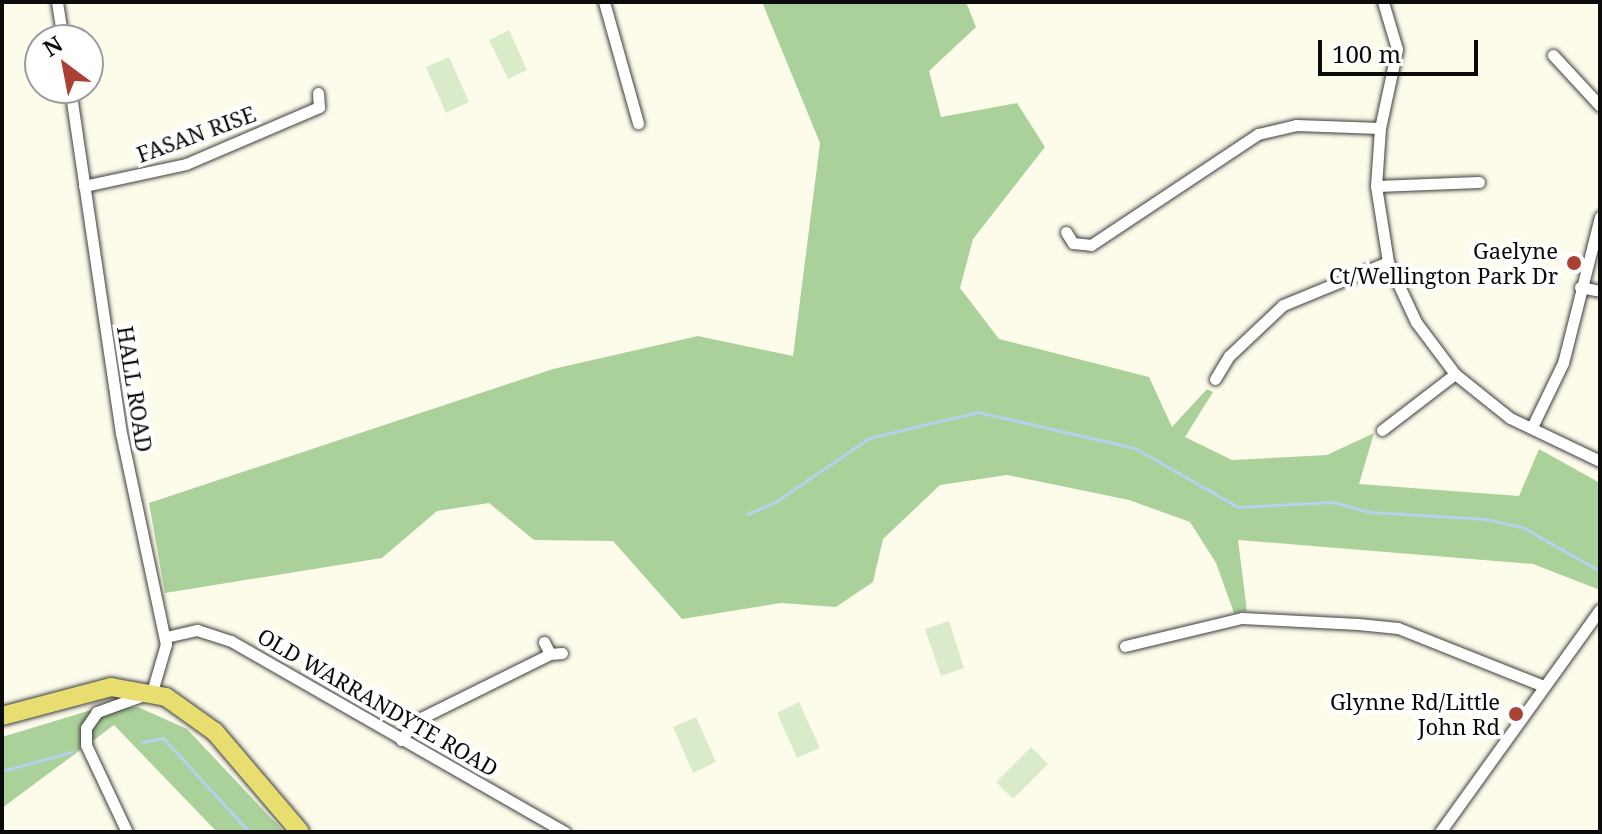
<!DOCTYPE html>
<style>
body{margin:0}
#map{position:relative;width:1602px;height:834px;overflow:hidden;background:#fdfceb;font-family:"Noto Serif",serif}
div>[style]{position:absolute}
.forest>*{inset:0;background:#abd19b}
.pitch>*{inset:0;background:#daebca}
.stream>*{height:3px;margin:-1.5px;padding:0 1.5px;transform-origin:1.5px;border-radius:1.5px;background:#b6d0ee}
.roads{filter:drop-shadow(0 0 2px #3e3e3e) drop-shadow(0 0 2px #3e3e3e)}
.street>*{height:11px;margin:-5.5px;padding:0 5.5px;transform-origin:5.5px;border-radius:5.5px;background:#fff}
.primary>*{height:18px;margin:-9px;padding:0 9px;transform-origin:9px;border-radius:9px;background:#e8de70}
.dots>*{width:22px;height:22px;translate:-50% -50%;box-sizing:border-box;border:4px solid #fff;border-radius:50%}
span{translate:-50% -50%;white-space:nowrap;text-align:center;line-height:1.15;-webkit-text-stroke:8px #fff;paint-order:stroke}
.street-label{font-size:22px;color:#0b0b0b}
.poi-label{font-size:22px;color:#0b0b0b}
.right{translate:-100% -50%;text-align:right}
.frame{position:absolute;inset:0;border:4px solid #0b0b0b;pointer-events:none}
.north{position:absolute;left:24px;top:24px;width:80px;height:80px;box-sizing:border-box;background:#fff;border:2px solid #9d9d9d;border-radius:50%;rotate:328deg;font-size:22px;font-weight:700;line-height:32px;text-align:center;color:#0b0b0b}
.north::after{content:'';display:block;margin:auto;width:28px;height:36px;background:#aa4134;clip-path:polygon(50% 0,100% 100%,50% 72%,0 100%)}
.scale{position:absolute;left:1318px;top:40px;width:160px;height:36px;box-sizing:border-box;border:4px solid #0b0b0b;border-top:0;padding-left:10px;font-size:24px;line-height:28px;white-space:nowrap;color:#0b0b0b;-webkit-text-stroke:6px #fff;paint-order:stroke}
</style>
<div id="map">
<div class="forest">
<div style="clip-path:polygon(762px 2px,966px 2px,976px 27px,929px 71px,941px 117px,1017px 103px,1045px 147px,973px 239px,960px 288px,999px 339px,1149px 377px,1172px 427px,1207px 389px,1213px 392px,1185px 437px,1232px 460px,1327px 455px,1374px 433px,1359px 484px,1519px 496px,1539px 449px,1600px 483px,1600px 590px,1533px 564px,1238px 540px,1247px 611px,1234px 613px,1216px 563px,1190px 522px,1129px 500px,1007px 475px,940px 485px,883px 539px,873px 582px,836px 607px,781px 603px,682px 619px,613px 541px,534px 540px,489px 503px,437px 511px,382px 558px,165px 593px,149px 503px,553px 369px,698px 336px,793px 356px,820px 143px)"></div>
<div style="clip-path:polygon(138px 707px,187px 729px,284px 832px,217px 832px,114px 725px,2px 808px,2px 737px,88px 711px)"></div>
</div>
<div class="pitch">
<div style="clip-path:polygon(509px 30px,527px 70px,508px 79px,489px 40px)"></div>
<div style="clip-path:polygon(449px 57px,469px 102px,446px 113px,426px 67px)"></div>
<div style="clip-path:polygon(949px 621px,964px 668px,941px 676px,925px 629px)"></div>
<div style="clip-path:polygon(799px 702px,820px 748px,797px 758px,777px 713px)"></div>
<div style="clip-path:polygon(696px 717px,716px 762px,693px 773px,673px 727px)"></div>
<div style="clip-path:polygon(1031px 747px,1048px 764px,1013px 799px,996px 782px)"></div>
</div>
<div class="stream">
<div style="left:747px;top:514px;width:30px;rotate:-23deg"></div>
<div style="left:775px;top:502px;width:114px;rotate:-34.2deg"></div>
<div style="left:869px;top:438px;width:112px;rotate:-13.4deg"></div>
<div style="left:978px;top:412px;width:161px;rotate:12.9deg"></div>
<div style="left:1135px;top:448px;width:119px;rotate:29.8deg"></div>
<div style="left:1238px;top:507px;width:96px;rotate:-3deg"></div>
<div style="left:1334px;top:502px;width:37px;rotate:16deg"></div>
<div style="left:1370px;top:512px;width:116px;rotate:3.5deg"></div>
<div style="left:1486px;top:519px;width:39px;rotate:13deg"></div>
<div style="left:1524px;top:528px;width:87px;rotate:29.5deg"></div>
<div style="left:142px;top:742px;width:21px;rotate:-11deg"></div>
<div style="left:163px;top:738px;width:127px;rotate:47.5deg"></div>
<div style="left:2px;top:771px;width:72px;rotate:-15.4deg"></div>
</div>
<div class="roads">
<div class="street">
<div style="left:57px;top:2px;width:38px;rotate:81deg"></div>
<div style="left:604px;top:2px;width:126px;rotate:74.3deg"></div>
<div style="left:1383px;top:2px;width:49px;rotate:73.4deg"></div>
<div style="left:1397px;top:49px;width:81px;rotate:102.1deg"></div>
<div style="left:1380px;top:128px;width:58px;rotate:93.9deg"></div>
<div style="left:1376px;top:186px;width:77px;rotate:81deg"></div>
<div style="left:1388px;top:262px;width:66px;rotate:65deg"></div>
<div style="left:1416px;top:322px;width:65px;rotate:53.1deg"></div>
<div style="left:1455px;top:374px;width:70px;rotate:38.7deg"></div>
<div style="left:1510px;top:418px;width:100px;rotate:25.5deg"></div>
<div style="left:1553px;top:55px;width:69px;rotate:47.3deg"></div>
<div style="left:70px;top:88px;width:349px;rotate:81.6deg"></div>
<div style="left:121px;top:433px;width:216px;rotate:78deg"></div>
<div style="left:166px;top:644px;width:50px;rotate:106.3deg"></div>
<div style="left:152px;top:692px;width:59px;rotate:160deg"></div>
<div style="left:97px;top:712px;width:19px;rotate:125deg"></div>
<div style="left:86px;top:728px;width:17px;rotate:90deg"></div>
<div style="left:86px;top:745px;width:96px;rotate:64.8deg"></div>
<div style="left:84px;top:186px;width:104px;rotate:-12.2deg"></div>
<div style="left:186px;top:164px;width:145px;rotate:-23.2deg"></div>
<div style="left:319px;top:107px;width:14px;rotate:-94deg"></div>
<div style="left:1376px;top:186px;width:103px;rotate:-2.2deg"></div>
<div style="left:1066px;top:232px;width:13px;rotate:58deg"></div>
<div style="left:1073px;top:243px;width:18px;rotate:6deg"></div>
<div style="left:1091px;top:245px;width:201px;rotate:-33.6deg"></div>
<div style="left:1258px;top:134px;width:39px;rotate:-13deg"></div>
<div style="left:1296px;top:125px;width:84px;rotate:2deg"></div>
<div style="left:1580px;top:287px;width:20px;rotate:11deg"></div>
<div style="left:1215px;top:379px;width:27px;rotate:-59deg"></div>
<div style="left:1229px;top:356px;width:74px;rotate:-43.4deg"></div>
<div style="left:1283px;top:305px;width:113px;rotate:-22.3deg"></div>
<div style="left:1532px;top:427px;width:71px;rotate:-64.2deg"></div>
<div style="left:1563px;top:363px;width:151px;rotate:-75.8deg"></div>
<div style="left:1382px;top:430px;width:92px;rotate:-37.5deg"></div>
<div style="left:166px;top:637px;width:32px;rotate:-13deg"></div>
<div style="left:197px;top:630px;width:36px;rotate:18deg"></div>
<div style="left:231px;top:641px;width:385px;rotate:29.8deg"></div>
<div style="left:544px;top:642px;width:13px;rotate:63deg"></div>
<div style="left:1125px;top:646px;width:120px;rotate:-13.5deg"></div>
<div style="left:1242px;top:618px;width:116px;rotate:3deg"></div>
<div style="left:1358px;top:624px;width:40px;rotate:5.7deg"></div>
<div style="left:1398px;top:628px;width:157px;rotate:21.7deg"></div>
<div style="left:401px;top:740px;width:24px;rotate:-54deg"></div>
<div style="left:415px;top:721px;width:151px;rotate:-26.4deg"></div>
<div style="left:550px;top:654px;width:12px;rotate:-5deg"></div>
<div style="left:1440px;top:832px;width:274px;rotate:-54.3deg"></div>
</div>
<div class="primary">
<div style="left:2px;top:716px;width:113px;rotate:-14.9deg"></div>
<div style="left:111px;top:687px;width:56px;rotate:10.3deg"></div>
<div style="left:166px;top:697px;width:60px;rotate:35.5deg"></div>
<div style="left:215px;top:732px;width:131px;rotate:49.6deg"></div>
</div>
</div>
<div class="dots">
<div style="left:1574px;top:263px;background:#aa4134"></div>
<div style="left:1516px;top:714px;background:#aa4134"></div>
</div>
<div class="street-label">
<span style="left:196px;top:134px;rotate:-20deg">FASAN RISE</span>
<span style="left:135px;top:389px;rotate:81deg">HALL ROAD</span>
<span style="left:378px;top:702px;rotate:30deg">OLD WARRANDYTE ROAD</span>
</div>
<div class="poi-label">
<span class="right" style="left:1558px;top:263px">Gaelyne<br>Ct/Wellington Park Dr</span>
<span class="right" style="left:1500px;top:714px">Glynne Rd/Little<br>John Rd</span>
</div>
<div class="frame"></div>
<div class="north">N</div>
<div class="scale">100 m</div>
</div>
